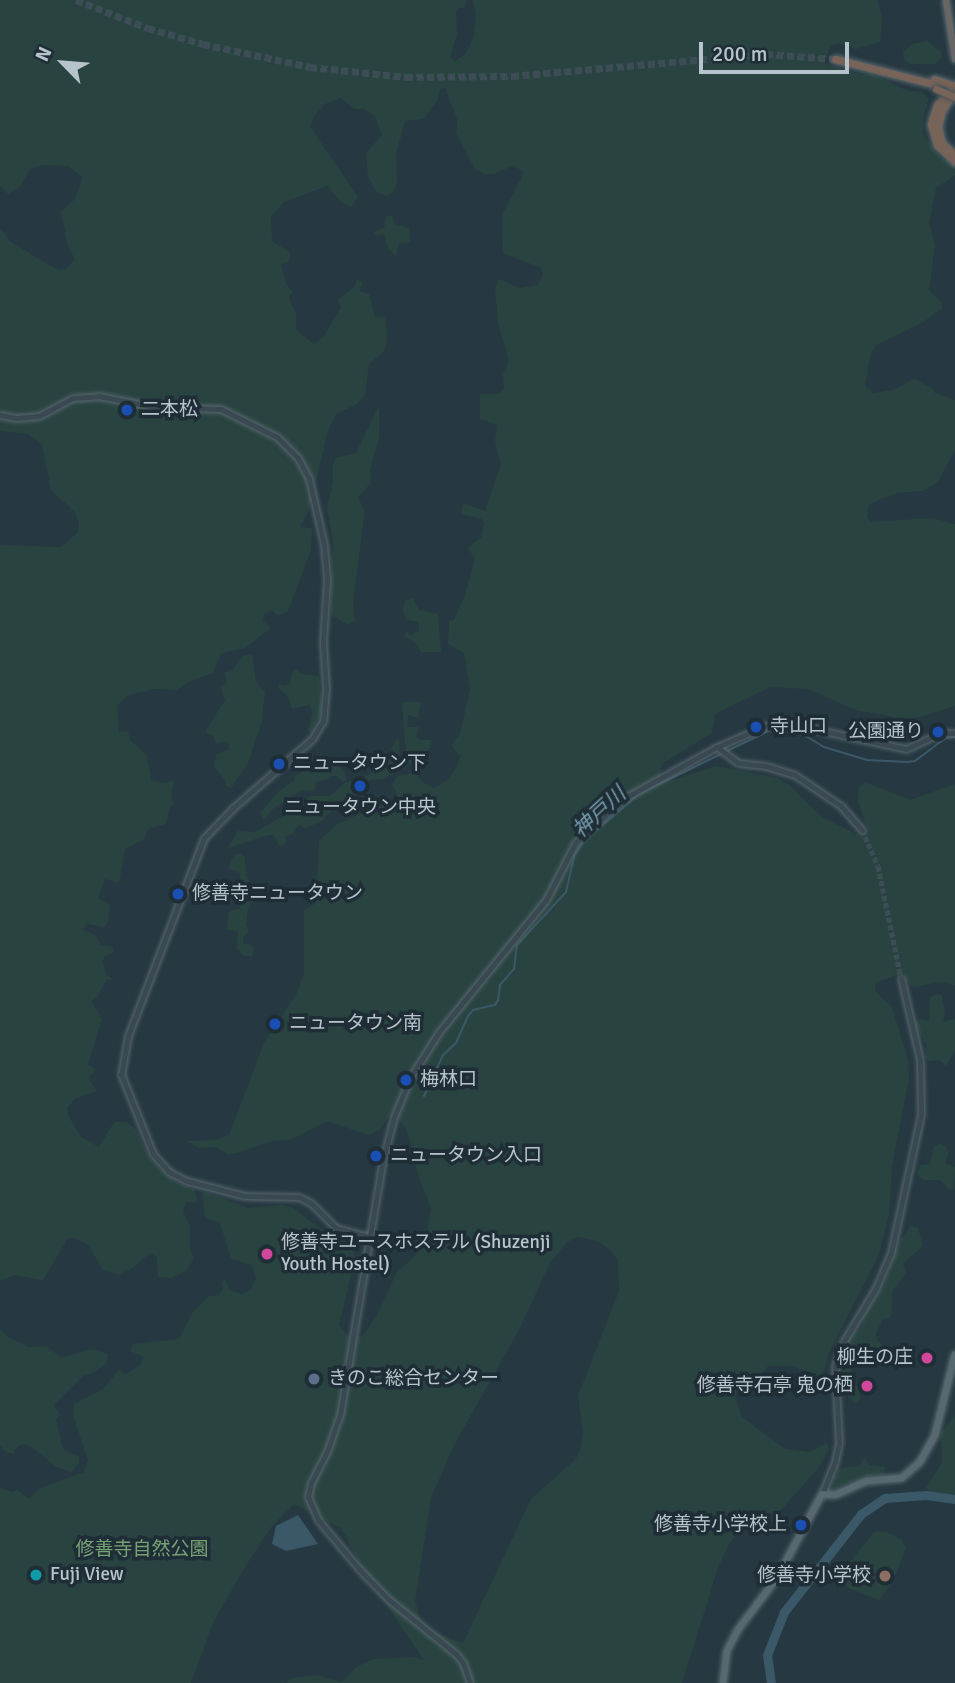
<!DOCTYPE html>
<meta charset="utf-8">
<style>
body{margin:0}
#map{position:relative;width:955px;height:1683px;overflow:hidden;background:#263841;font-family:Signika,"Noto Sans JP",sans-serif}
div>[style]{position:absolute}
.green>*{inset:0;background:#294440}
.water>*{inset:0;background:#3a5868}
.stream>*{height:2px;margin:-1px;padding:0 1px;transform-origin:1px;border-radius:1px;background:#3a5868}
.river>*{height:9px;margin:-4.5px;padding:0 4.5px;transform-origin:4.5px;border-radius:4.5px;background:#3a5868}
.tertiary-tunnel>*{height:5px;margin-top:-2.5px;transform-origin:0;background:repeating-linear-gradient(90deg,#3c4d56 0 5px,transparent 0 7.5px)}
.motorway-tunnel>*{height:7px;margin-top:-3.5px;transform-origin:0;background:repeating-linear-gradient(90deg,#3c4d56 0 7px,transparent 0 10.5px)}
.roads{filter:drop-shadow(0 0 2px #58676e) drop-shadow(0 0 2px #58676e)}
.tertiary>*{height:5px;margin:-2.5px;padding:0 2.5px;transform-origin:2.5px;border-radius:2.5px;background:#3a4951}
.primary>*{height:6px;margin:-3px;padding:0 3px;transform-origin:3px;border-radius:3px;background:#586871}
.trunk>*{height:6px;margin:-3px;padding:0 3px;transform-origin:3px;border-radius:3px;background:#686664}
.motorway>*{height:7px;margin:-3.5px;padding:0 3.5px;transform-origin:3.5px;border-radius:3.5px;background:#776357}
.bridges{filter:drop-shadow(0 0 2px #45545b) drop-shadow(0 0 2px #45545b)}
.motorway-bridge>*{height:7px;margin:-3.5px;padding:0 3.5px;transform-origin:3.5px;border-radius:3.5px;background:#776357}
.dots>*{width:19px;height:19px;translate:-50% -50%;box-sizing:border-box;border:4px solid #1f2e36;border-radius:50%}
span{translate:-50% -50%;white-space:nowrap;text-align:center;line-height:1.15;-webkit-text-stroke:7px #1f2e36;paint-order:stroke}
.poi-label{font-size:19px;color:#b7c4cb}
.left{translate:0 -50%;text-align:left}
.right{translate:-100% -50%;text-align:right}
.park-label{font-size:19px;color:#76a175}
.water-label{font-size:21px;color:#779cae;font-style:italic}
.north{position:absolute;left:28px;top:28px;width:70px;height:70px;-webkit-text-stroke:5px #1f2e36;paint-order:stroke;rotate:295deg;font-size:19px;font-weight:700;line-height:28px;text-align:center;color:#b7c4cb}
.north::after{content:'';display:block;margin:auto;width:24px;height:32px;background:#b7c4cb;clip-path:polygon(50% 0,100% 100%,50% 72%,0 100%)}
.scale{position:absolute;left:699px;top:42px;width:150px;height:32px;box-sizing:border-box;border:4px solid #b7c4cb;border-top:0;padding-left:9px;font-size:21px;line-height:24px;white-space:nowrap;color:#b7c4cb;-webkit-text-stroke:5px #1f2e36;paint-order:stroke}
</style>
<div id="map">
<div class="green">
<div style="clip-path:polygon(evenodd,0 0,466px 0,465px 7px,457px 9px,456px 13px,457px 34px,450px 57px,455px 61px,466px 53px,473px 38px,476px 18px,473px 0,877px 0,882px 18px,880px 42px,856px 49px,839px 43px,831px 45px,824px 63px,862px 75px,872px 74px,906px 90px,922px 92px,929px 99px,924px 114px,923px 134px,941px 158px,955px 164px,955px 175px,936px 188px,929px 223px,935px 245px,929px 290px,942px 303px,942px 308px,922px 323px,876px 345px,870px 355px,865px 386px,873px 393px,893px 390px,914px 379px,932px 388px,935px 393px,955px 400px,955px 450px,938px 482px,923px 491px,898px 493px,878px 500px,868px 506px,867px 517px,870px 522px,932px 518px,955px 524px,955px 706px,910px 720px,856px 710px,808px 689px,770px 687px,715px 714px,712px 733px,662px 764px,660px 776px,671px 781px,716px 766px,777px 778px,788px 784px,822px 817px,856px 834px,867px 828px,858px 802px,858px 789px,865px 782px,910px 800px,955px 784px,955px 985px,941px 982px,913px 987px,906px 980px,904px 972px,875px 983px,875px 991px,892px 1007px,908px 1060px,909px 1078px,892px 1166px,889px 1214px,879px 1255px,829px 1353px,822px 1377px,791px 1366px,768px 1366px,759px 1377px,746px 1378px,735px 1396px,742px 1417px,785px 1449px,810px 1452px,827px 1443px,829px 1449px,819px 1467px,780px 1511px,741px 1529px,729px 1544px,718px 1568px,682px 1683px,286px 1683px,292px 1678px,316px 1675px,342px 1682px,356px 1667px,374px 1659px,413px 1657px,424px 1660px,363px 1570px,341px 1528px,294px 1504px,272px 1526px,245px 1567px,213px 1623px,191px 1683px,0 1683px,0 1488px,12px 1492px,17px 1490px,29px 1499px,39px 1489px,84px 1472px,88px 1460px,73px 1415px,74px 1404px,103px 1389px,119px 1370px,126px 1374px,140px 1365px,144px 1357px,130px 1351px,133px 1344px,179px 1339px,192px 1313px,209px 1296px,219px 1295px,223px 1289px,222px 1281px,226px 1280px,229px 1290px,241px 1294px,251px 1290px,256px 1278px,252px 1265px,231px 1259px,220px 1223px,205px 1217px,202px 1194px,205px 1192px,249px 1208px,281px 1205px,291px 1207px,322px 1230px,345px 1241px,354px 1253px,355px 1258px,339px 1325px,349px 1337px,363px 1336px,377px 1315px,397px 1272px,414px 1257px,426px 1238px,431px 1208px,418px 1175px,407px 1131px,398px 1118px,389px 1116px,382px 1128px,369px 1135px,330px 1122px,323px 1123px,292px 1139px,268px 1142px,237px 1153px,227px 1154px,216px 1147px,200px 1148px,186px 1141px,215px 1140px,229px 1135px,264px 1043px,297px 993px,304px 973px,304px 910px,316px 903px,319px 841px,336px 825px,359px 814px,385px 804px,395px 810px,403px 807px,392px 784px,398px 776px,416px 772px,421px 781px,433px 788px,448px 780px,456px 768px,460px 756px,451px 745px,460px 734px,470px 690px,464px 653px,448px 644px,449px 621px,454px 620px,464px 598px,475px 559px,469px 550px,469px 546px,481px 538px,484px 523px,482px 519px,461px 514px,463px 503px,485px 511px,501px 464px,495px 441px,497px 425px,480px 419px,480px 394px,499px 394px,504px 388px,503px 374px,509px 361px,498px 323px,495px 289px,499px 279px,519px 288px,538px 285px,543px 274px,541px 268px,503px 253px,502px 215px,524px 173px,514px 165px,494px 174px,484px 174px,475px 169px,456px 133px,457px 119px,445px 88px,440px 89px,437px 101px,423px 119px,405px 121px,396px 155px,397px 181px,393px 192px,386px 196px,376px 192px,368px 176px,366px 153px,382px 135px,375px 116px,364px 109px,354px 109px,341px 98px,325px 104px,313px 117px,311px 128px,358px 197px,351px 207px,341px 202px,327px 186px,284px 202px,271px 217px,272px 241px,288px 251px,291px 256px,288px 262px,281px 264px,286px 284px,292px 291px,289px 298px,296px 313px,296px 330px,314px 344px,323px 338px,341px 307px,338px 300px,355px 286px,357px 279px,363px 283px,359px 291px,369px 294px,375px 318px,385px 317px,387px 336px,385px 350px,369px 364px,365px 395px,357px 404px,336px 414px,328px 431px,309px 510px,300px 527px,312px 528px,311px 550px,288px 611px,278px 616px,271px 610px,264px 614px,263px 621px,271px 628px,245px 648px,221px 653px,213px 673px,188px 682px,177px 690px,155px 689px,128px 695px,117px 706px,119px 731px,128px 732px,130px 740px,146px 754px,152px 781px,167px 783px,172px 779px,174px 783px,171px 798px,174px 803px,170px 807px,166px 824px,149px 828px,144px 839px,125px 849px,119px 883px,105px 879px,98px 898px,110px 905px,108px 922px,104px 927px,86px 924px,83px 930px,95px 935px,101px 945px,113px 947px,113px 953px,105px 956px,103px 961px,106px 975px,113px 979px,106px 980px,98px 996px,91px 1001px,102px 1019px,88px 1064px,96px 1070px,88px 1078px,97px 1091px,75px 1099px,67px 1108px,69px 1117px,81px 1137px,99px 1147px,114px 1122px,127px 1122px,136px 1130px,150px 1158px,159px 1168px,176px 1181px,195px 1190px,197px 1200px,195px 1203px,186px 1202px,183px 1211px,190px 1226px,190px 1249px,194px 1258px,187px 1270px,172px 1278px,158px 1277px,157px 1257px,150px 1253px,133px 1268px,118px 1275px,102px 1269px,89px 1246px,75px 1238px,68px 1238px,43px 1280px,15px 1275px,0 1281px,0 545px,61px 547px,78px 532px,79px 523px,75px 512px,51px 490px,42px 444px,28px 434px,0 431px,0 228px,11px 242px,47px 264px,59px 270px,66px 269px,75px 259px,68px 247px,61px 211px,75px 199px,83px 177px,68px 166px,44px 165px,30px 169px,20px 187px,8px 194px,0 186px,0 0,578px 1237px,597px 1241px,609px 1249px,618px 1260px,619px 1291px,578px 1396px,583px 1432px,581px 1447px,576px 1459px,531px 1499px,463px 1643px,434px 1632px,421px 1620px,415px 1601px,431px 1498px,454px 1445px,520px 1328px,550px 1263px,567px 1242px,578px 1237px)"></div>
<div style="clip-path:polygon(927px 41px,941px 52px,942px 57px,935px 64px,910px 64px,904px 59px,903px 52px,912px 44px)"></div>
<div style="clip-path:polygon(392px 215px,395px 224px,409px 228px,410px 242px,399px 243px,396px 256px,388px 249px,384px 234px,376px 235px,374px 232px,384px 228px,386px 217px)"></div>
<div style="clip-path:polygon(379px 405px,379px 438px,370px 469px,371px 483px,358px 497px,364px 509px,364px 517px,353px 602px,355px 621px,348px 625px,331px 615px,331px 557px,334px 548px,327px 507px,333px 483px,333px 465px,336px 458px,356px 453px)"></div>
<div style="clip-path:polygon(413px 598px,419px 610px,438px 614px,441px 652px,421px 652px,415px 642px,405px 637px,406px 631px,411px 635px,419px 631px,419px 622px,407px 620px,402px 609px,406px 600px)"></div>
<div style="clip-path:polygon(252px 654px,256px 682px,265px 692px,262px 721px,248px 763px,231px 788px,225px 785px,226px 781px,214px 767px,216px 755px,229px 749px,229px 744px,226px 741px,216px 743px,213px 736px,205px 732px,225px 700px,220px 686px,227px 683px,225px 672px,232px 671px,242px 656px)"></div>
<div style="clip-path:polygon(296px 668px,301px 674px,318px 676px,320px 682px,322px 710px,312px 734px,308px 730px,313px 712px,309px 705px,292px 709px,288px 696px,278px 688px,279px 684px,283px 686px,290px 684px,291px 674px)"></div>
<div style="clip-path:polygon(405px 702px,421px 702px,418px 718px,408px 715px,407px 727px,419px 727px,416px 737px,421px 740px,432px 740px,429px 749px,410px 763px,403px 761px,406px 755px,402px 704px)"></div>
<div style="clip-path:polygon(399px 739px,400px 766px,397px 771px,383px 779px,370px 780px,366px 791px,330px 812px,322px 821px,306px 828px,298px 825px,294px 833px,285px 837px,287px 842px,280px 847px,274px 836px,269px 835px,228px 848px,238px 831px,255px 832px,303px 805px,309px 796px,330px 796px,346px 782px,359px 780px,370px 774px,385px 763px,395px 741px)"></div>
<div style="clip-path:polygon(334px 762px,343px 769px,347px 780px,343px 782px,336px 776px,330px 776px,327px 780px,316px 781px,314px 791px,302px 790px,274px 808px,264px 820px,260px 813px,280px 790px,294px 781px,295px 776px,311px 766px)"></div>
<div style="clip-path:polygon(240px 853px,245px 857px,246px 874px,256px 896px,248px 909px,246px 924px,249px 932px,243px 937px,243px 944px,249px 944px,254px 949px,252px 956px,244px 956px,237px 949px,238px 931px,227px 930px,229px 912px,240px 908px,242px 895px,240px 873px,228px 868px,233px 857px)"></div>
<div style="clip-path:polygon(939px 994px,942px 995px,945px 1014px,943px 1022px,955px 1019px,955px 1051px,946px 1066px,939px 1060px,929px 1061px,925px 1058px,927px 1045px,915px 1026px,916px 1021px,921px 1019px,929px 1022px,930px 997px)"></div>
<div style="clip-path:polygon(942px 1143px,949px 1151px,945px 1163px,955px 1167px,954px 1190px,949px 1189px,940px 1180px,923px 1180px,917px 1174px,920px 1165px,930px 1164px,934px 1146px)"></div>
<div style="clip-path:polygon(910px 1226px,918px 1228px,923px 1246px,903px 1264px,906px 1273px,893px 1290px,891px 1315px,889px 1318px,883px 1319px,876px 1333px,877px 1340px,883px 1345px,881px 1348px,864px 1348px,861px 1358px,853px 1363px,851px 1379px,859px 1389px,860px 1400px,855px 1404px,840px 1388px,837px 1370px,850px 1335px,861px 1327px,864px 1314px,884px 1285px,897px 1245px)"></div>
<div style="clip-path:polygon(0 1320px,0 1329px,8px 1337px,28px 1347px,46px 1346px,62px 1358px,91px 1349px,108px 1354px,106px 1364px,93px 1373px,84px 1375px,54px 1405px,60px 1415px,56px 1419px,63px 1449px,79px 1457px,79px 1463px,72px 1472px,56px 1467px,32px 1447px,22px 1444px,14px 1450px,14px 1454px,6px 1452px,0 1445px)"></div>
<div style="clip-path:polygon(955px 1415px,955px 1497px,954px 1497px,930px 1492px,926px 1488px,942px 1463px,941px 1433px)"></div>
<div style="clip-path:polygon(864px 1458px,870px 1465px,885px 1467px,884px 1475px,863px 1477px,833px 1490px,832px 1483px,839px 1468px,859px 1466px)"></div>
<div style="clip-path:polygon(874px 1532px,886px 1532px,902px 1540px,906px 1548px,892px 1583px,879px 1600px,851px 1589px,842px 1583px,839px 1576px)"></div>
</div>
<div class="water">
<div style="clip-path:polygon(298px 1515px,318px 1544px,286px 1551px,272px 1544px,276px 1526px)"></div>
</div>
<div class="stream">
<div style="left:424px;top:1096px;width:45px;rotate:-65.1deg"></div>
<div style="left:443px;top:1055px;width:18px;rotate:-43deg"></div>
<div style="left:456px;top:1043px;width:30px;rotate:-66deg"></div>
<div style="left:468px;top:1016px;width:8px;rotate:-50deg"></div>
<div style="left:473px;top:1010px;width:23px;rotate:-13deg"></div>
<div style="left:495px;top:1005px;width:6px;rotate:-59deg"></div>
<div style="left:498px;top:1000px;width:15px;rotate:-82deg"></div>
<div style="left:500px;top:985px;width:21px;rotate:-49deg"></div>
<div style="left:514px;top:969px;width:24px;rotate:-83deg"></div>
<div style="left:517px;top:945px;width:72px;rotate:-47.2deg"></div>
<div style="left:566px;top:892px;width:37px;rotate:-77deg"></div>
<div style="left:574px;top:856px;width:18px;rotate:-56deg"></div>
<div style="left:584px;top:841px;width:72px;rotate:-40.5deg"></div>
<div style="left:639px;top:794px;width:146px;rotate:-26deg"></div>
<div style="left:770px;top:730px;width:34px;rotate:8deg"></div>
<div style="left:804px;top:735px;width:23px;rotate:31deg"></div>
<div style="left:824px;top:747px;width:45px;rotate:16.8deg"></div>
<div style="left:867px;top:760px;width:40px;rotate:2.9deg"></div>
<div style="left:907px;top:762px;width:8px;rotate:-7deg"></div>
<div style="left:915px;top:761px;width:38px;rotate:-37deg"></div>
<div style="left:945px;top:738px;width:10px;rotate:-6deg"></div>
</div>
<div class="river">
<div style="left:771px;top:1683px;width:28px;rotate:-98deg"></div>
<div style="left:767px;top:1655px;width:46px;rotate:-68.4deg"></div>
<div style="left:784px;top:1612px;width:125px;rotate:-51.8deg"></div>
<div style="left:861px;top:1514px;width:29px;rotate:-34deg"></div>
<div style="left:885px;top:1498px;width:41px;rotate:-4.2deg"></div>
<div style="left:926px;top:1495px;width:29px;rotate:8deg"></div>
</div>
<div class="tertiary-tunnel">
<div style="left:862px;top:830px;width:39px;rotate:66deg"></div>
<div style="left:878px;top:866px;width:114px;rotate:78.4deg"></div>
</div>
<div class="motorway-tunnel">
<div style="left:76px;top:0;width:77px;rotate:21.3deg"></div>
<div style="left:148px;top:28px;width:57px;rotate:16.2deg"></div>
<div style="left:203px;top:44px;width:109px;rotate:12.1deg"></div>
<div style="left:310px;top:67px;width:97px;rotate:5.9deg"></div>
<div style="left:406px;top:77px;width:106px;rotate:-0.5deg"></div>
<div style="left:512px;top:76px;width:255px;rotate:-5deg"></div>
<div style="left:766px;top:54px;width:69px;rotate:4.1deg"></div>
</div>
<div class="roads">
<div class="tertiary">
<div style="left:0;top:415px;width:16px;rotate:11deg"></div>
<div style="left:16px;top:418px;width:23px;rotate:-5deg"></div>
<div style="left:39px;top:416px;width:38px;rotate:-28deg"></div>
<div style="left:73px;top:398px;width:26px;rotate:-4deg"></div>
<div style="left:99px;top:396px;width:57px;rotate:11.1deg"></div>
<div style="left:155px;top:407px;width:66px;rotate:1.7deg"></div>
<div style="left:221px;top:409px;width:63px;rotate:26.6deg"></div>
<div style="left:277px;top:437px;width:30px;rotate:45deg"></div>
<div style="left:298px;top:458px;width:24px;rotate:62deg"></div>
<div style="left:309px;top:479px;width:68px;rotate:77.2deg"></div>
<div style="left:324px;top:545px;width:36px;rotate:85deg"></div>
<div style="left:327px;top:581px;width:61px;rotate:93.8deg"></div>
<div style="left:323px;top:642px;width:47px;rotate:86.3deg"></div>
<div style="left:326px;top:689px;width:32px;rotate:95deg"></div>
<div style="left:323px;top:721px;width:21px;rotate:121deg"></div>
<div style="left:312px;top:739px;width:105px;rotate:138.9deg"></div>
<div style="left:233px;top:808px;width:42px;rotate:134deg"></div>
<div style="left:204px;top:838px;width:212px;rotate:111deg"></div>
<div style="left:128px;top:1036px;width:39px;rotate:100deg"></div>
<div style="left:121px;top:1074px;width:86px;rotate:68.2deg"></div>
<div style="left:153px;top:1154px;width:24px;rotate:48deg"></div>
<div style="left:169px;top:1172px;width:20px;rotate:27deg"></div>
<div style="left:187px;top:1181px;width:60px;rotate:14.5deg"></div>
<div style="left:245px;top:1196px;width:54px;rotate:1.1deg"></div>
<div style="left:299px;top:1197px;width:13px;rotate:27deg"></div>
<div style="left:311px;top:1203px;width:35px;rotate:45deg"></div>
<div style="left:336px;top:1228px;width:35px;rotate:15deg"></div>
<div style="left:717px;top:747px;width:26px;rotate:37deg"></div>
<div style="left:738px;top:763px;width:28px;rotate:6deg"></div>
<div style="left:766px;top:766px;width:30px;rotate:17deg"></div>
<div style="left:795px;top:775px;width:55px;rotate:34deg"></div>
<div style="left:841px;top:806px;width:32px;rotate:49deg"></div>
<div style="left:822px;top:1494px;width:35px;rotate:-68deg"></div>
<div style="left:835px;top:1461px;width:18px;rotate:-77deg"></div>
<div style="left:839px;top:1443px;width:77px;rotate:-93deg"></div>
<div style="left:835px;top:1366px;width:27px;rotate:-70deg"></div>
<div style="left:844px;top:1341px;width:62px;rotate:-58.9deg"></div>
<div style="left:876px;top:1288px;width:38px;rotate:-67deg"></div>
<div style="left:891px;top:1253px;width:142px;rotate:-77.8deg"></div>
<div style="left:921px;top:1114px;width:54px;rotate:-91.1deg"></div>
<div style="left:920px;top:1060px;width:84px;rotate:-103deg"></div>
<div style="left:470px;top:1683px;width:21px;rotate:-109deg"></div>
<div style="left:463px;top:1663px;width:11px;rotate:-128deg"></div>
<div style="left:456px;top:1654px;width:87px;rotate:-141deg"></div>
<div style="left:388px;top:1599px;width:40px;rotate:-134deg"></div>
<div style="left:360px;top:1570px;width:65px;rotate:-130deg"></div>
<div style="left:318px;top:1520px;width:25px;rotate:-113deg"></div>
<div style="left:308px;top:1497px;width:14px;rotate:-78deg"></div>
<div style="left:311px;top:1483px;width:38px;rotate:-63deg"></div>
<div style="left:328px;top:1449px;width:36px;rotate:-71deg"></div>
<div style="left:340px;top:1415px;width:255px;rotate:-80.5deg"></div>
<div style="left:382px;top:1163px;width:48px;rotate:-75.4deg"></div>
<div style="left:394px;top:1117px;width:42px;rotate:-67.7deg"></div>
<div style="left:410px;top:1078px;width:54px;rotate:-57.8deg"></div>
<div style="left:439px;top:1032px;width:170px;rotate:-51deg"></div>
<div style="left:546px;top:900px;width:65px;rotate:-62.7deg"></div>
<div style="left:576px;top:842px;width:64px;rotate:-42.5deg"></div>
<div style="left:623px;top:799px;width:107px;rotate:-29deg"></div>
<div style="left:717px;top:747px;width:65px;rotate:-23.4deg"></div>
<div style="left:777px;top:721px;width:132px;rotate:12.2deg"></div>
<div style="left:906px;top:749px;width:38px;rotate:-25deg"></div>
<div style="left:941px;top:733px;width:14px"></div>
</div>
<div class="primary">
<div style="left:723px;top:1683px;width:32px;rotate:-83deg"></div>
<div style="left:727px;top:1651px;width:22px;rotate:-63deg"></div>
<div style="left:737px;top:1631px;width:66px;rotate:-53deg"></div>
<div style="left:777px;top:1578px;width:95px;rotate:-61.8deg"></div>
<div style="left:822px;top:1494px;width:13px;rotate:4deg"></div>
<div style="left:835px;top:1495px;width:35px;rotate:-24deg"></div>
<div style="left:867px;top:1481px;width:35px;rotate:-5deg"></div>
<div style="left:902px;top:1478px;width:24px;rotate:-42deg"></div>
<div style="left:920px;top:1462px;width:31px;rotate:-61deg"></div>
<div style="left:935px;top:1435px;width:83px;rotate:-76.1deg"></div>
</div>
<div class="trunk">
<div style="left:946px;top:0;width:60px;rotate:81.3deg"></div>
</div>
<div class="motorway">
<div style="left:835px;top:59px;width:105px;rotate:14.3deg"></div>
<div style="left:934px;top:79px;width:22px;rotate:18deg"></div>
<div style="left:955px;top:87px;width:25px;rotate:135deg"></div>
<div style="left:937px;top:105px;width:20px;rotate:108deg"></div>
<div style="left:931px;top:124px;width:22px;rotate:74deg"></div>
<div style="left:937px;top:145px;width:25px;rotate:43deg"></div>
<div style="left:955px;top:91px;width:23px;rotate:124deg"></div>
<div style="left:942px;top:110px;width:17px;rotate:103deg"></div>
<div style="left:938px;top:127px;width:16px;rotate:76deg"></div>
<div style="left:942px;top:143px;width:18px;rotate:43deg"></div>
</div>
</div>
<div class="bridges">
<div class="motorway-bridge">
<div style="left:936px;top:89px;width:21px;rotate:23deg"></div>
</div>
</div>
<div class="dots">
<div style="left:127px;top:410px;background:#1a4fb4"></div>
<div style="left:756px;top:727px;background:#1a4fb4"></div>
<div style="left:938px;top:732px;background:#1a4fb4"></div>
<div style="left:279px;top:764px;background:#1a4fb4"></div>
<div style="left:360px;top:786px;background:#1a4fb4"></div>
<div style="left:178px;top:894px;background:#1a4fb4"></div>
<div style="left:275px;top:1024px;background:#1a4fb4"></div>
<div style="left:406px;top:1080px;background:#1a4fb4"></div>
<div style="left:376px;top:1156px;background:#1a4fb4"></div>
<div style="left:267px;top:1254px;background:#d1479c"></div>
<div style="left:927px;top:1358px;background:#d1479c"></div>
<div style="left:314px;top:1379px;background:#5c6f8a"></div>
<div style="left:867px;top:1386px;background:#d1479c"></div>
<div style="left:801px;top:1525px;background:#1a4fb4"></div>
<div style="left:36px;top:1575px;background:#0f9aa8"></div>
<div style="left:885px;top:1576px;background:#8d6e63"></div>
</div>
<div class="poi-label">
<span class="left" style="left:141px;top:410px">二本松</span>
<span class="left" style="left:770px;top:727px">寺山口</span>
<span class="right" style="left:924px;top:732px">公園通り</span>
<span class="left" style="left:293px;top:764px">ニュータウン下</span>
<span style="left:360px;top:808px">ニュータウン中央</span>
<span class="left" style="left:192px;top:894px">修善寺ニュータウン</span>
<span class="left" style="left:289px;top:1024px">ニュータウン南</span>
<span class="left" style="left:420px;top:1080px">梅林口</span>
<span class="left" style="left:390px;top:1156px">ニュータウン入口</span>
<span class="left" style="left:281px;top:1254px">修善寺ユースホステル (Shuzenji<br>Youth Hostel)</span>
<span class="right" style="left:913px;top:1358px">柳生の庄</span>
<span class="left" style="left:328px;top:1379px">きのこ総合センター</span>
<span class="right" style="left:853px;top:1386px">修善寺石亭 鬼の栖</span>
<span class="right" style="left:787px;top:1525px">修善寺小学校上</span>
<span class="left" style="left:50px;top:1575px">Fuji View</span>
<span class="right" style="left:871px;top:1576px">修善寺小学校</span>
</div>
<div class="park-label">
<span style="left:142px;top:1550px">修善寺自然公園</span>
</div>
<div class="water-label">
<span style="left:599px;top:812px;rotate:-43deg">神戸川</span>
</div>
<div class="north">N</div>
<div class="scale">200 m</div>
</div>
